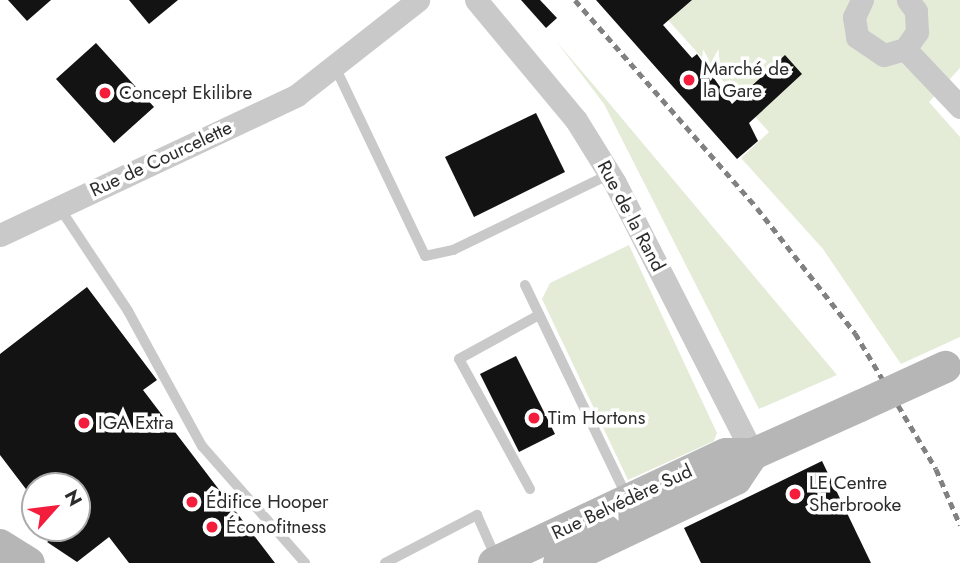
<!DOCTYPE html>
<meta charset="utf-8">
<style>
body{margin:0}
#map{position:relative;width:960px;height:563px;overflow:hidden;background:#fff;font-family:Jost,sans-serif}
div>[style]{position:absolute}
.green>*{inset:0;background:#e4ecd8}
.building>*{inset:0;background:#131313}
.service>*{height:10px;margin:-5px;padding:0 5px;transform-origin:5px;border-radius:5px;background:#c9c9c9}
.minor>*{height:23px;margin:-11.5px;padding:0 11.5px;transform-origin:11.5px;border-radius:11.5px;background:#c9c9c9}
.secondary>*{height:32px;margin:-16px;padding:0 16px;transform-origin:16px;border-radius:16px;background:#b6b6b6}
.rail>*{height:5px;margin-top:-2.5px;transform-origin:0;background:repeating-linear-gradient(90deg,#818181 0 7px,transparent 0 12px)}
.secondary-bridge>*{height:32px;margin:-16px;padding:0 16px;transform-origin:16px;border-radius:16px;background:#b6b6b6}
.dots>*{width:19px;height:19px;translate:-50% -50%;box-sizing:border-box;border:4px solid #fff;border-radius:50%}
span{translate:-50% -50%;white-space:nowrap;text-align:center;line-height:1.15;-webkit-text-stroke:7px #fff;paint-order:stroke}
.poi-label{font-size:19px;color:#2c2c2c}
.left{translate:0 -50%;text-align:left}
.street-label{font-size:19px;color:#2c2c2c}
.north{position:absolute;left:21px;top:472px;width:70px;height:70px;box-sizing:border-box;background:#fff;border:2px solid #ababab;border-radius:50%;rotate:62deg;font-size:19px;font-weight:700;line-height:28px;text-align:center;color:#2c2c2c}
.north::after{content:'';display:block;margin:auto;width:24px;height:32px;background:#f51d3c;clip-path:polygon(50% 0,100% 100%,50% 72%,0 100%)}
</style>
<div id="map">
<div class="green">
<div style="clip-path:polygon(650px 0,960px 0,960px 68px,929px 102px,960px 137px,960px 337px,901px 364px,823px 249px,741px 158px,769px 132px)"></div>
<div style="clip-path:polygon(556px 41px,609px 103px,837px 375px,759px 409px,604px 104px)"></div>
<div style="clip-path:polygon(629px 245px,717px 433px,714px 441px,628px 480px,542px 299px,550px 283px)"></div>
</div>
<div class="building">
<div style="clip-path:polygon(8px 0,51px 0,27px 21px)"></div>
<div style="clip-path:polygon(129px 0,178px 0,149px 24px)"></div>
<div style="clip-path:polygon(521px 0,540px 0,557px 18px,546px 28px)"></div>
<div style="clip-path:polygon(596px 0,692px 0,663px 25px,692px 58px,697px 54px,732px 104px,785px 55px,802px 74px,749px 123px,758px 141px,737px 159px)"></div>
<div style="clip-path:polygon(96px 43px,154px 107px,114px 143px,56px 79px)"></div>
<div style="clip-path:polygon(536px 113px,565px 172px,474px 217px,445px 157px)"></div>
<div style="clip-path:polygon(87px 287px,157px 380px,143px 390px,275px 563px,129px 563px,109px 537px,77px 562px,47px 542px,66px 528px,77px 528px,77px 486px,35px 486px,35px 501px,0 455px,0 354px)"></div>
<div style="clip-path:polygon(516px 356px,555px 434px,519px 452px,480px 374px)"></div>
<div style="clip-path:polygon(822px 461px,871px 563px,701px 563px,684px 528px)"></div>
</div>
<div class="service">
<div style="left:336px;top:69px;width:207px;rotate:64.5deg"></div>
<div style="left:425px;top:256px;width:29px;rotate:-12deg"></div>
<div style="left:453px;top:250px;width:174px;rotate:-25.8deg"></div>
<div style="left:59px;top:207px;width:125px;rotate:56.4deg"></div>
<div style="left:128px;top:311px;width:154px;rotate:61.3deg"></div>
<div style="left:202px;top:446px;width:156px;rotate:48.6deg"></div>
<div style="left:525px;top:285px;width:235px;rotate:64.3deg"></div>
<div style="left:530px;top:489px;width:148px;rotate:-118.6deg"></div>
<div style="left:459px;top:359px;width:91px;rotate:-28.8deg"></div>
<div style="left:385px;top:563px;width:104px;rotate:-27.6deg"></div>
<div style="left:477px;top:515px;width:47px;rotate:66.2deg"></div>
</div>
<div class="minor">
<div style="left:476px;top:0;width:156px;rotate:50.2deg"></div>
<div style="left:576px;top:120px;width:74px;rotate:58.2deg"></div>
<div style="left:615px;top:183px;width:304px;rotate:63deg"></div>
<div style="left:862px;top:0;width:19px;rotate:115deg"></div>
<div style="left:854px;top:17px;width:20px;rotate:81deg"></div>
<div style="left:857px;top:37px;width:32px;rotate:34deg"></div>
<div style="left:884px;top:55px;width:22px;rotate:-16deg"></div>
<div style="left:905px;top:49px;width:21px;rotate:-55deg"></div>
<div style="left:917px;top:32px;width:21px;rotate:-93deg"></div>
<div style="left:916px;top:11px;width:14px;rotate:-126deg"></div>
<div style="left:905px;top:49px;width:80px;rotate:46.5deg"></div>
<div style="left:0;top:235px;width:328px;rotate:-25.2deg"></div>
<div style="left:297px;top:95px;width:154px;rotate:-38.1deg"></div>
</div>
<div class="secondary">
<div style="left:0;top:545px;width:34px;rotate:32deg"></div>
<div style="left:494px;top:563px;width:256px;rotate:-25.2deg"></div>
<div style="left:726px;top:454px;width:27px"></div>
<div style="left:753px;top:454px;width:117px;rotate:-24.2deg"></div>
<div style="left:559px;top:563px;width:196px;rotate:-25.4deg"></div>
<div style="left:736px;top:479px;width:30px;rotate:-56deg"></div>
</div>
<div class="rail">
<div style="left:575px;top:0;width:276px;rotate:48.8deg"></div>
<div style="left:757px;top:208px;width:159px;rotate:51.9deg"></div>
<div style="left:855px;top:333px;width:158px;rotate:59.2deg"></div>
<div style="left:936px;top:469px;width:61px;rotate:66.8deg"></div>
</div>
<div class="secondary-bridge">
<div style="left:860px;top:406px;width:94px;rotate:-24.6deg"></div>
</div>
<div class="dots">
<div style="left:689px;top:80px;background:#f51d3c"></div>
<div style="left:105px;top:93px;background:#f51d3c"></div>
<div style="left:534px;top:418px;background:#f51d3c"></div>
<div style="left:84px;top:423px;background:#f51d3c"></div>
<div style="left:795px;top:494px;background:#f51d3c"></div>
<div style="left:192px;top:502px;background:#f51d3c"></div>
<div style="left:212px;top:527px;background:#f51d3c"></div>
</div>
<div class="poi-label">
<span class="left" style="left:703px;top:80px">Marché de<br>la Gare</span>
<span class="left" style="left:119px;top:93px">Concept Ekilibre</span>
<span class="left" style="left:548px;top:418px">Tim Hortons</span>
<span class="left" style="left:98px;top:423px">IGA Extra</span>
<span class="left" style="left:809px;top:494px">LE Centre<br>Sherbrooke</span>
<span class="left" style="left:206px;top:502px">Édifice Hooper</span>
<span class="left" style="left:226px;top:527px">Éconofitness</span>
</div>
<div class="street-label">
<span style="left:161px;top:159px;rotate:-25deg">Rue de Courcelette</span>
<span style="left:631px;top:216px;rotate:62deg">Rue de la Rand</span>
<span style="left:622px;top:502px;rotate:-25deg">Rue Belvédère Sud</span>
</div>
<div class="north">N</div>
</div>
